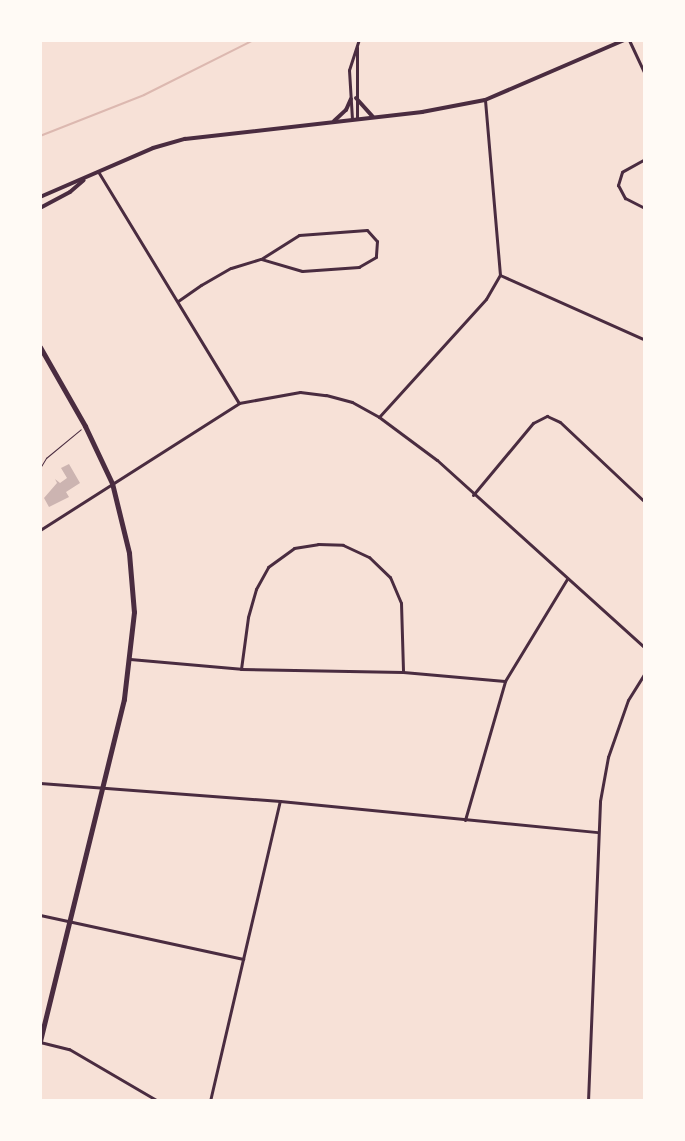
<!DOCTYPE html>
<style>
body{margin:0}
#map{position:relative;width:685px;height:1141px;overflow:hidden;background:#f7e1d7;font-family:"Nunito Sans",sans-serif}
div>[style]{position:absolute}
.stream>*{height:2px;margin:-1px;padding:0 1px;transform-origin:1px;border-radius:1px;background:#dcb8b0}
.building>*{inset:0;background:#ccb4b1}
.service>*{height:1px;margin:-0.5px;padding:0 0.5px;transform-origin:0.5px;border-radius:0.5px;background:#4a2c40}
.minor>*{height:3px;margin:-1.5px;padding:0 1.5px;transform-origin:1.5px;border-radius:1.5px;background:#4a2c40}
.tertiary>*{height:3px;margin:-1.5px;padding:0 1.5px;transform-origin:1.5px;border-radius:1.5px;background:#4a2c40}
.secondary>*{height:4px;margin:-2px;padding:0 2px;transform-origin:2px;border-radius:2px;background:#4a2c40}
.trunk>*{height:5px;margin:-2.5px;padding:0 2.5px;transform-origin:2.5px;border-radius:2.5px;background:#4a2c40}
span{translate:-50% -50%;white-space:nowrap;text-align:center;line-height:1.15;-webkit-text-stroke:8px #fffaf5;paint-order:stroke}
.frame{position:absolute;inset:0;border:42px solid #fffaf5;pointer-events:none}
</style>
<div id="map">
<div class="stream">
<div style="left:40px;top:136px;width:112px;rotate:-21.5deg"></div>
<div style="left:144px;top:95px;width:123px;rotate:-26.6deg"></div>
</div>
<div class="building">
<div style="clip-path:polygon(69px 464px,80px 483px,66px 492px,69px 497px,49px 507px,44px 498px,57px 483px,55px 479px,60px 483px,67px 478px,61px 468px)"></div>
</div>
<div class="service">
<div style="left:40px;top:468px;width:12px;rotate:-59deg"></div>
<div style="left:46px;top:458px;width:45px;rotate:-39.6deg"></div>
</div>
<div class="minor">
<div style="left:629px;top:40px;width:38px;rotate:65deg"></div>
<div style="left:357px;top:47px;width:72px;rotate:90deg"></div>
<div style="left:352px;top:119px;width:49px;rotate:-93.5deg"></div>
<div style="left:349px;top:70px;width:32px;rotate:-72deg"></div>
<div style="left:645px;top:159px;width:26px;rotate:151deg"></div>
<div style="left:622px;top:172px;width:14px;rotate:107deg"></div>
<div style="left:618px;top:185px;width:15px;rotate:62deg"></div>
<div style="left:625px;top:198px;width:22px;rotate:27deg"></div>
<div style="left:99px;top:173px;width:269px;rotate:58.7deg"></div>
<div style="left:500px;top:275px;width:159px;rotate:24.1deg"></div>
<div style="left:178px;top:301px;width:28px;rotate:-35deg"></div>
<div style="left:201px;top:285px;width:34px;rotate:-30deg"></div>
<div style="left:231px;top:268px;width:31px;rotate:-17deg"></div>
<div style="left:261px;top:259px;width:45px;rotate:-32.3deg"></div>
<div style="left:299px;top:235px;width:68px;rotate:-4.2deg"></div>
<div style="left:367px;top:230px;width:15px;rotate:48deg"></div>
<div style="left:377px;top:241px;width:16px;rotate:94deg"></div>
<div style="left:376px;top:257px;width:20px;rotate:150deg"></div>
<div style="left:359px;top:267px;width:57px;rotate:176deg"></div>
<div style="left:302px;top:271px;width:43px;rotate:-163.7deg"></div>
<div style="left:379px;top:417px;width:159px;rotate:-47.8deg"></div>
<div style="left:486px;top:299px;width:28px;rotate:-60deg"></div>
<div style="left:500px;top:275px;width:176px;rotate:-94.9deg"></div>
<div style="left:473px;top:495px;width:94px;rotate:-50.2deg"></div>
<div style="left:533px;top:423px;width:16px;rotate:-27deg"></div>
<div style="left:547px;top:416px;width:14px;rotate:25deg"></div>
<div style="left:560px;top:422px;width:117px;rotate:43.3deg"></div>
<div style="left:40px;top:530px;width:236px;rotate:-32.5deg"></div>
<div style="left:239px;top:403px;width:62px;rotate:-10.2deg"></div>
<div style="left:300px;top:392px;width:26px;rotate:7deg"></div>
<div style="left:326px;top:395px;width:27px;rotate:15deg"></div>
<div style="left:352px;top:402px;width:31px;rotate:29deg"></div>
<div style="left:379px;top:417px;width:72px;rotate:36.6deg"></div>
<div style="left:437px;top:460px;width:280px;rotate:42.1deg"></div>
<div style="left:130px;top:659px;width:111px;rotate:5.1deg"></div>
<div style="left:241px;top:669px;width:162px;rotate:1.1deg"></div>
<div style="left:403px;top:672px;width:102px;rotate:5deg"></div>
<div style="left:241px;top:669px;width:52px;rotate:-82.3deg"></div>
<div style="left:248px;top:617px;width:29px;rotate:-74deg"></div>
<div style="left:256px;top:589px;width:25px;rotate:-61deg"></div>
<div style="left:268px;top:567px;width:32px;rotate:-36deg"></div>
<div style="left:294px;top:548px;width:24px;rotate:-9deg"></div>
<div style="left:318px;top:544px;width:25px;rotate:2deg"></div>
<div style="left:343px;top:545px;width:29px;rotate:25deg"></div>
<div style="left:369px;top:557px;width:29px;rotate:44deg"></div>
<div style="left:390px;top:577px;width:28px;rotate:67deg"></div>
<div style="left:401px;top:603px;width:69px;rotate:88.3deg"></div>
<div style="left:40px;top:783px;width:241px;rotate:4.3deg"></div>
<div style="left:280px;top:801px;width:319px;rotate:5.6deg"></div>
<div style="left:465px;top:820px;width:145px;rotate:-73.9deg"></div>
<div style="left:505px;top:681px;width:119px;rotate:-58.7deg"></div>
<div style="left:40px;top:915px;width:208px;rotate:12.2deg"></div>
<div style="left:40px;top:1042px;width:30px;rotate:14deg"></div>
<div style="left:69px;top:1049px;width:103px;rotate:30.3deg"></div>
<div style="left:210px;top:1101px;width:308px;rotate:-76.9deg"></div>
</div>
<div class="tertiary">
<div style="left:588px;top:1101px;width:300px;rotate:-87.7deg"></div>
<div style="left:600px;top:801px;width:45px;rotate:-79.7deg"></div>
<div style="left:608px;top:757px;width:60px;rotate:-70.7deg"></div>
<div style="left:628px;top:700px;width:32px;rotate:-58deg"></div>
</div>
<div class="secondary">
<div style="left:356px;top:98px;width:25px;rotate:48deg"></div>
<div style="left:334px;top:121px;width:16px;rotate:-43deg"></div>
<div style="left:346px;top:110px;width:12px;rotate:-66deg"></div>
<div style="left:40px;top:197px;width:123px;rotate:-23.4deg"></div>
<div style="left:153px;top:148px;width:33px;rotate:-16deg"></div>
<div style="left:185px;top:139px;width:239px;rotate:-6.5deg"></div>
<div style="left:422px;top:112px;width:64px;rotate:-10.8deg"></div>
<div style="left:485px;top:100px;width:151px;rotate:-23.3deg"></div>
<div style="left:40px;top:208px;width:34px;rotate:-28deg"></div>
<div style="left:70px;top:192px;width:18px;rotate:-41deg"></div>
</div>
<div class="trunk">
<div style="left:40px;top:347px;width:91px;rotate:60.3deg"></div>
<div style="left:85px;top:426px;width:63px;rotate:64.7deg"></div>
<div style="left:112px;top:483px;width:72px;rotate:76.3deg"></div>
<div style="left:129px;top:553px;width:59px;rotate:85.2deg"></div>
<div style="left:134px;top:612px;width:88px;rotate:96.6deg"></div>
<div style="left:124px;top:699px;width:353px;rotate:103.8deg"></div>
</div>
<div class="frame"></div>
</div>
